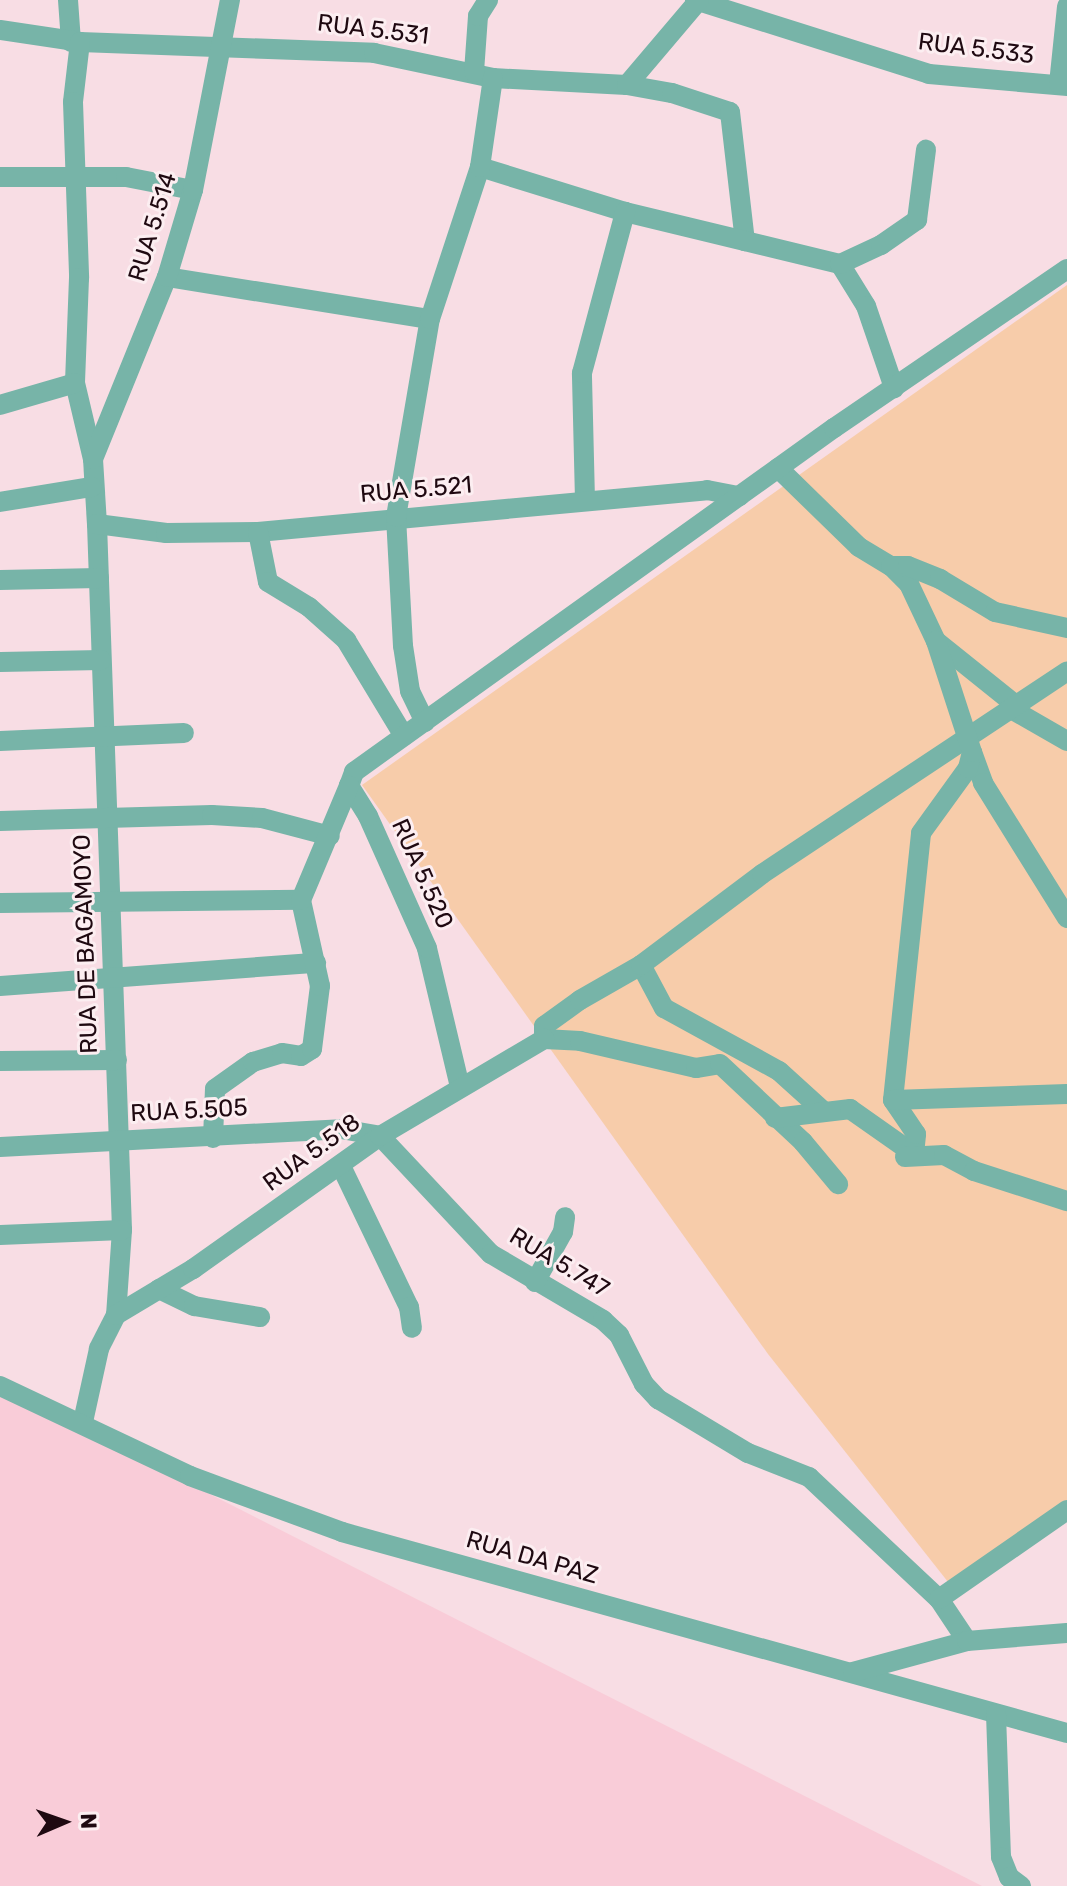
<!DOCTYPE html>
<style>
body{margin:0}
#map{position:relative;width:1067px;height:1886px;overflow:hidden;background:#f8dde4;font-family:Rubik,sans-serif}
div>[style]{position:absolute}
.built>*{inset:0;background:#f9ccd8}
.green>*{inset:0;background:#f7ccaa}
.street>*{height:20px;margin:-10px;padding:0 10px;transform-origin:10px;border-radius:10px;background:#77b4a8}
span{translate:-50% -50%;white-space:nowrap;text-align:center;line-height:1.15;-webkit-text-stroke:6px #fceef1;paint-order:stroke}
.street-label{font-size:24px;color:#1f0911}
.north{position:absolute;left:24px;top:1782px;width:80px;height:80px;-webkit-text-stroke:6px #fceef1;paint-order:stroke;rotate:88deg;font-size:22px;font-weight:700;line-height:32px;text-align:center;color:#1f0911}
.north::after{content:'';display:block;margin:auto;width:28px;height:36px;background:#1f0911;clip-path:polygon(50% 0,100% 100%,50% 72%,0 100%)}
</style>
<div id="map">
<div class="built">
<div style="clip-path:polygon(0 1391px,125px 1451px,982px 1886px,0 1886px)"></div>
</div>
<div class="green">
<div style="clip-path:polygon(1067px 285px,1067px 1504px,952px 1587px,768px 1354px,362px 785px)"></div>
</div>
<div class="street">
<div style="left:68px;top:0;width:42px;rotate:85.9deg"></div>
<div style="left:695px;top:0;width:245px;rotate:17.5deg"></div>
<div style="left:929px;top:74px;width:139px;rotate:5deg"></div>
<div style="left:0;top:30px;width:81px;rotate:8.5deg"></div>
<div style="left:80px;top:42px;width:294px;rotate:2.1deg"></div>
<div style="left:374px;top:53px;width:122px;rotate:11.9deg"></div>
<div style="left:493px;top:78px;width:134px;rotate:3deg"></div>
<div style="left:627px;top:85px;width:46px;rotate:10.1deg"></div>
<div style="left:672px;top:93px;width:61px;rotate:18.1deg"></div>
<div style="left:730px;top:112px;width:130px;rotate:83.4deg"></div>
<div style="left:80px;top:42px;width:60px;rotate:96.7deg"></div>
<div style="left:73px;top:102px;width:176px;rotate:88deg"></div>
<div style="left:79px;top:278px;width:105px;rotate:92.2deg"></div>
<div style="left:75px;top:383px;width:78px;rotate:76.7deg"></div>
<div style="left:93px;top:459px;width:65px;rotate:86.5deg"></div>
<div style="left:97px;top:524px;width:706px;rotate:87.97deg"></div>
<div style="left:122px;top:1230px;width:85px;rotate:94deg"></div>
<div style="left:116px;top:1315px;width:38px;rotate:117deg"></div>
<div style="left:99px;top:1349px;width:75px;rotate:102.4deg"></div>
<div style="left:474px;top:72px;width:56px;rotate:-85.9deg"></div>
<div style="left:478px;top:16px;width:19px;rotate:-58deg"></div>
<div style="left:1059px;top:84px;width:78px;rotate:-84.1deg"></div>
<div style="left:627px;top:85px;width:111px;rotate:-49.7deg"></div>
<div style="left:480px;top:167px;width:152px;rotate:17.2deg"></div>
<div style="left:625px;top:212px;width:221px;rotate:13.6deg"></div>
<div style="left:840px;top:264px;width:49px;rotate:58.2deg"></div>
<div style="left:866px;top:306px;width:87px;rotate:71.1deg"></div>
<div style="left:0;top:177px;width:126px"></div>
<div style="left:126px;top:177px;width:68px;rotate:11deg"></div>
<div style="left:840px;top:264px;width:45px;rotate:-24.9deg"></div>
<div style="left:881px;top:245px;width:44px;rotate:-34.8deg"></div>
<div style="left:917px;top:220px;width:71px;rotate:-82.7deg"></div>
<div style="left:167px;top:277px;width:266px;rotate:9.1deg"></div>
<div style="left:0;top:405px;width:78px;rotate:-16.3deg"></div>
<div style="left:93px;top:459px;width:196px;rotate:-67.9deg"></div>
<div style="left:167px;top:277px;width:91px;rotate:-73.4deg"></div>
<div style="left:193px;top:190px;width:194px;rotate:-79deg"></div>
<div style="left:778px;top:468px;width:113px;rotate:44.3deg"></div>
<div style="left:859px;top:547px;width:37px;rotate:31deg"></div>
<div style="left:891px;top:566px;width:25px;rotate:45deg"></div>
<div style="left:909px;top:584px;width:63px;rotate:64.7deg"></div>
<div style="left:936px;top:641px;width:105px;rotate:38.8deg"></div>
<div style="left:585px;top:500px;width:127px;rotate:-91.4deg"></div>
<div style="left:582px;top:373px;width:167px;rotate:-75deg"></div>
<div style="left:0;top:502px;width:93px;rotate:-9.3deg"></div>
<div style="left:97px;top:524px;width:70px;rotate:7.4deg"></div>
<div style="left:166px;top:533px;width:92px;rotate:-0.6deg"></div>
<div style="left:258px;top:532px;width:451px;rotate:-5.3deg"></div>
<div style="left:707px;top:490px;width:33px;rotate:11deg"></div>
<div style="left:258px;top:532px;width:51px;rotate:78.7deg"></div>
<div style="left:268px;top:582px;width:48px;rotate:31.4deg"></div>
<div style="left:309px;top:607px;width:50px;rotate:41.7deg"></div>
<div style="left:346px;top:640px;width:112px;rotate:58.9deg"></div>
<div style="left:891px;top:566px;width:17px"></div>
<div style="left:908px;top:566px;width:35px;rotate:22deg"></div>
<div style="left:940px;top:579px;width:64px;rotate:31deg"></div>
<div style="left:995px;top:612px;width:74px;rotate:12.5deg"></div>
<div style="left:0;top:580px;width:99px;rotate:-1.2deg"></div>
<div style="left:0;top:662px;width:101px;rotate:-1.1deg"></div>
<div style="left:1013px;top:710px;width:62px;rotate:29.9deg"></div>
<div style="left:425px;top:722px;width:34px;rotate:-116deg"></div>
<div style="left:410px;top:691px;width:46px;rotate:-98.8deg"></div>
<div style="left:403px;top:646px;width:129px;rotate:-93.1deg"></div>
<div style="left:396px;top:517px;width:201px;rotate:-80.3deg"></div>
<div style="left:430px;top:319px;width:160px;rotate:-71.8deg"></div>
<div style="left:480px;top:167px;width:90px;rotate:-81.7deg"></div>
<div style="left:0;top:741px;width:184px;rotate:-2.5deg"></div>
<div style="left:972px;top:752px;width:33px;rotate:70deg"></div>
<div style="left:983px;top:783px;width:159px;rotate:58.1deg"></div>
<div style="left:0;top:821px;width:212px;rotate:-1.6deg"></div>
<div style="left:212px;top:815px;width:50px;rotate:3.4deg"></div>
<div style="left:262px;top:818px;width:70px;rotate:14.8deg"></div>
<div style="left:0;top:903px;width:301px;rotate:-0.6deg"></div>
<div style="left:641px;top:965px;width:49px;rotate:61.9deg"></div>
<div style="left:664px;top:1008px;width:131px;rotate:28.7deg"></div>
<div style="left:779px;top:1071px;width:58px;rotate:42.2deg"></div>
<div style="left:0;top:986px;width:317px;rotate:-4.2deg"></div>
<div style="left:544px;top:1039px;width:13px;rotate:-90deg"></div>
<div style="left:544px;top:1026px;width:44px;rotate:-35.8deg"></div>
<div style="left:580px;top:1000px;width:70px;rotate:-29.8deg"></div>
<div style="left:641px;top:965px;width:151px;rotate:-36.9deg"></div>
<div style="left:762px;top:874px;width:366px;rotate:-33.6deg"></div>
<div style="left:544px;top:1039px;width:36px;rotate:3deg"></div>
<div style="left:580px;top:1041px;width:119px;rotate:13.1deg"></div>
<div style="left:696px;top:1068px;width:24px;rotate:-9deg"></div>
<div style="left:720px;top:1064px;width:114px;rotate:43.2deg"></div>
<div style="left:803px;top:1142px;width:55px;rotate:50.2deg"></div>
<div style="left:0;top:1061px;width:117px;rotate:-0.5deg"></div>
<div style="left:460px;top:1087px;width:143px;rotate:-103.4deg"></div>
<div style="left:427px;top:948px;width:145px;rotate:-114.1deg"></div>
<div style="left:368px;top:816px;width:36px;rotate:-122deg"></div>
<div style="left:349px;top:786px;width:15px;rotate:-70deg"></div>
<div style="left:354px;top:772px;width:591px;rotate:-35.63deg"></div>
<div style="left:834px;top:428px;width:282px;rotate:-34.3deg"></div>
<div style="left:893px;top:1100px;width:268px;rotate:-84deg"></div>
<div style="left:921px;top:833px;width:80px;rotate:-54.1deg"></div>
<div style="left:968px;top:768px;width:16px;rotate:-76deg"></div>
<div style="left:972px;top:752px;width:117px;rotate:-108deg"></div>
<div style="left:775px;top:1118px;width:76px;rotate:-6.8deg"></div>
<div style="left:850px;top:1109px;width:78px;rotate:35.1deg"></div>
<div style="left:213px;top:1138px;width:49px;rotate:-87.7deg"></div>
<div style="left:215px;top:1089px;width:47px;rotate:-35.4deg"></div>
<div style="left:253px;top:1062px;width:30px;rotate:-17deg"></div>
<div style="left:282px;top:1053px;width:19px;rotate:9deg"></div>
<div style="left:301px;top:1056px;width:13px;rotate:-32deg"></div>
<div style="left:312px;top:1049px;width:64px;rotate:-82.8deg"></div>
<div style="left:320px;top:986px;width:88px;rotate:-102.5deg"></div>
<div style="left:301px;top:900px;width:124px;rotate:-67.2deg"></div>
<div style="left:0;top:1147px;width:341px;rotate:-3deg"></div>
<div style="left:341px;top:1129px;width:40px;rotate:10deg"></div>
<div style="left:380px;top:1136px;width:162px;rotate:46.8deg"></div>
<div style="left:491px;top:1254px;width:130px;rotate:30.5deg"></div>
<div style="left:603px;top:1320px;width:22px;rotate:43deg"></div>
<div style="left:619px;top:1335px;width:55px;rotate:63deg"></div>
<div style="left:644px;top:1384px;width:21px;rotate:47deg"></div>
<div style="left:658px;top:1399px;width:105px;rotate:31deg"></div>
<div style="left:748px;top:1453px;width:66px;rotate:21.5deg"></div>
<div style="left:809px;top:1477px;width:178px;rotate:43.2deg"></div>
<div style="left:939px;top:1599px;width:50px;rotate:56.3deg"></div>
<div style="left:914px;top:1154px;width:20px;rotate:-84deg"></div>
<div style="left:916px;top:1134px;width:41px;rotate:-124.1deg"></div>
<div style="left:893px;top:1100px;width:174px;rotate:-2deg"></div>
<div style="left:905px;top:1157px;width:39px;rotate:-3deg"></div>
<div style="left:944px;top:1155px;width:34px;rotate:28deg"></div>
<div style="left:974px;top:1171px;width:98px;rotate:17.9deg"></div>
<div style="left:341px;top:1166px;width:157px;rotate:64.3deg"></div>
<div style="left:409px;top:1307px;width:21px;rotate:82deg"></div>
<div style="left:0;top:1235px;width:122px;rotate:-2.3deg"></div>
<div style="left:535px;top:1282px;width:57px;rotate:-60.8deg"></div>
<div style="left:563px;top:1232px;width:15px;rotate:-82deg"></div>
<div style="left:159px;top:1289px;width:39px;rotate:26deg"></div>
<div style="left:194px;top:1306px;width:67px;rotate:9.5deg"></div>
<div style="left:116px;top:1315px;width:90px;rotate:-30.9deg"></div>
<div style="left:193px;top:1269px;width:229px;rotate:-35.4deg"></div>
<div style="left:380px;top:1136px;width:191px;rotate:-30.6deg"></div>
<div style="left:0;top:1386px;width:210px;rotate:25.3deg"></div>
<div style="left:190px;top:1476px;width:162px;rotate:20.2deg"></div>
<div style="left:342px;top:1532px;width:752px;rotate:15.5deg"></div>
<div style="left:939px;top:1599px;width:156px;rotate:-34.8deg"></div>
<div style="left:853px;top:1672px;width:118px;rotate:-15.2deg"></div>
<div style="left:967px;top:1641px;width:100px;rotate:-4.6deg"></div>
<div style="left:996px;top:1714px;width:143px;rotate:88deg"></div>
<div style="left:1001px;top:1857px;width:22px;rotate:68deg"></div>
<div style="left:1009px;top:1877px;width:15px;rotate:37deg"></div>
</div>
<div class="street-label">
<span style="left:373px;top:30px;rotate:7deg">RUA 5.531</span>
<span style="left:976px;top:49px;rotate:7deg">RUA 5.533</span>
<span style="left:153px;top:227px;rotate:-73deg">RUA 5.514</span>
<span style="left:416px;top:490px;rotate:-5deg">RUA 5.521</span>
<span style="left:422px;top:874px;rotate:66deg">RUA 5.520</span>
<span style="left:86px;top:944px;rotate:-92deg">RUA DE BAGAMOYO</span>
<span style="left:189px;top:1111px;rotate:-3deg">RUA 5.505</span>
<span style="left:312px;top:1153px;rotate:-36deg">RUA 5.518</span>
<span style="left:559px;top:1263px;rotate:31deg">RUA 5.747</span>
<span style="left:532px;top:1558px;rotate:16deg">RUA DA PAZ</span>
</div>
<div class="north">N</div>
</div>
